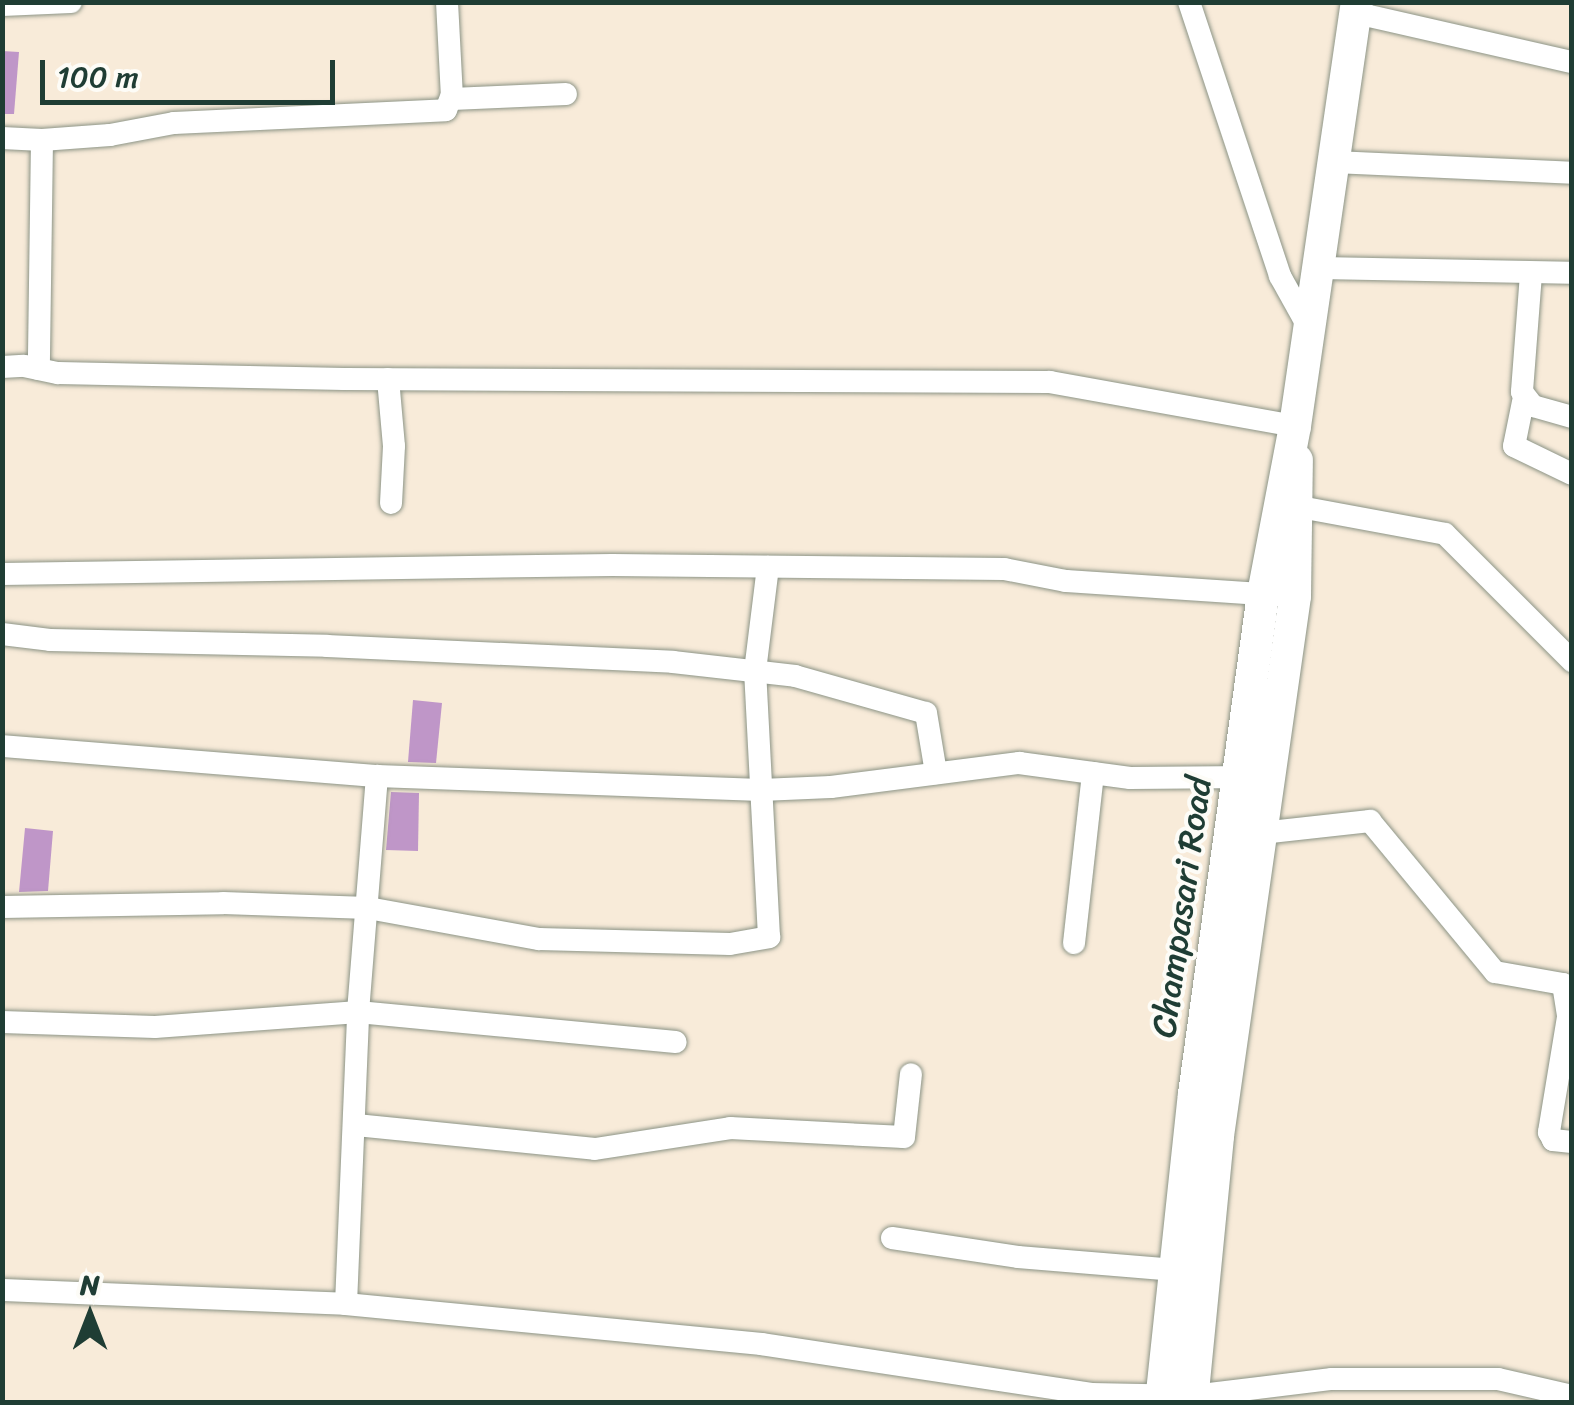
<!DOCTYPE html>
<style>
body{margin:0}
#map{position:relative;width:1574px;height:1405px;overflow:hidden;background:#f8ebd9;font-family:Sriracha,sans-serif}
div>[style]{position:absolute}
.building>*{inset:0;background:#bf96c8}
.roads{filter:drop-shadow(0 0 2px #8c9486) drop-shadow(0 0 2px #8c9486)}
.street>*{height:22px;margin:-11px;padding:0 11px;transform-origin:11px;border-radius:11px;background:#fff}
.secondary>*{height:32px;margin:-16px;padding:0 16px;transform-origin:16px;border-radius:16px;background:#fff}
span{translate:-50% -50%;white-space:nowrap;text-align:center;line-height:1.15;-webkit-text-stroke:8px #fdfcf7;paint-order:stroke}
.street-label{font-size:35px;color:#1f3d34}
.frame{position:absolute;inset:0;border:5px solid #1f3d34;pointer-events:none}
.north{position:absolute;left:40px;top:1265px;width:100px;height:100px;-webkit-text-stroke:8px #fdfcf7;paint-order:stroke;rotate:0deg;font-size:28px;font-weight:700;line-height:40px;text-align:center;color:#1f3d34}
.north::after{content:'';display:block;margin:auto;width:35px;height:45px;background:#1f3d34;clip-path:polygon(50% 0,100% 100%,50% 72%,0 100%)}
.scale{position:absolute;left:40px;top:60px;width:295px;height:45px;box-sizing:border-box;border:5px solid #1f3d34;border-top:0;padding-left:12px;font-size:30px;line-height:35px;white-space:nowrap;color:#1f3d34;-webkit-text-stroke:8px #fdfcf7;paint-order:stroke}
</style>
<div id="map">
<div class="building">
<div style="clip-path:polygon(2px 51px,19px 52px,14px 114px,2px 114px)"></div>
<div style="clip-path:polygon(413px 700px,442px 703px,436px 763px,408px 762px)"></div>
<div style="clip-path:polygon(391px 792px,419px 793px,418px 851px,386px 850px)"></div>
<div style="clip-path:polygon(25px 828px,53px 831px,48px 891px,19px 892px)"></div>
</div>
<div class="roads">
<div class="street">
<div style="left:447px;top:2px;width:97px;rotate:87deg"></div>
<div style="left:452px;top:99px;width:114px;rotate:-2.5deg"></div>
<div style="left:1189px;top:2px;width:289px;rotate:71.6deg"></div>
<div style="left:1280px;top:276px;width:62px;rotate:60.9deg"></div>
<div style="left:2px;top:5px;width:69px;rotate:-2.5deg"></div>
<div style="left:1356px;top:13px;width:221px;rotate:12.8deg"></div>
<div style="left:2px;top:138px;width:40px;rotate:2.9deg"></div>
<div style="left:42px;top:140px;width:229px;rotate:90.8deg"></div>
<div style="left:42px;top:140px;width:68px;rotate:-4.2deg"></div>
<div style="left:110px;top:135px;width:65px;rotate:-10.6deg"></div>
<div style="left:174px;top:123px;width:272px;rotate:-2.7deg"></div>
<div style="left:446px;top:110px;width:17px;rotate:-69deg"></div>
<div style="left:1334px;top:162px;width:238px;rotate:2.6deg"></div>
<div style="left:1318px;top:268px;width:254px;rotate:1.1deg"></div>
<div style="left:1531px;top:274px;width:118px;rotate:94.4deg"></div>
<div style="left:1522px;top:392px;width:18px;rotate:52deg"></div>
<div style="left:1533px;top:406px;width:41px;rotate:15.8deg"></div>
<div style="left:2px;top:367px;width:22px;rotate:-3deg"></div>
<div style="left:24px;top:366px;width:35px;rotate:12deg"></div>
<div style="left:58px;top:373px;width:286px;rotate:1.2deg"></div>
<div style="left:344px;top:379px;width:706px;rotate:0.24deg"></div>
<div style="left:1050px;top:382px;width:249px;rotate:10.2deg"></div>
<div style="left:388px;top:379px;width:67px;rotate:84.9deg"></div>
<div style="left:394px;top:446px;width:57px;rotate:93deg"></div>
<div style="left:1524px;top:397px;width:50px;rotate:101.5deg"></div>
<div style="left:1514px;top:446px;width:64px;rotate:25.8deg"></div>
<div style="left:1300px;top:507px;width:147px;rotate:10.5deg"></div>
<div style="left:1445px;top:534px;width:180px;rotate:45deg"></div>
<div style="left:2px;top:574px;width:610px;rotate:-0.85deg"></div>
<div style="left:612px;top:565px;width:392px;rotate:0.6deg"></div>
<div style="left:1004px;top:569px;width:63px;rotate:11deg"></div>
<div style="left:1066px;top:581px;width:211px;rotate:3.8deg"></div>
<div style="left:2px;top:634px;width:48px;rotate:7.1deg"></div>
<div style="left:50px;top:640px;width:277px;rotate:1.2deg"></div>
<div style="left:327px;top:646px;width:346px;rotate:2.6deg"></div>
<div style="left:673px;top:662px;width:123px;rotate:6.5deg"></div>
<div style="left:795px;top:676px;width:136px;rotate:15.8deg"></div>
<div style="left:926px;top:713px;width:61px;rotate:80.5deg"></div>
<div style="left:2px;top:746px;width:376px;rotate:4.6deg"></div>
<div style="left:377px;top:776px;width:384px;rotate:2.1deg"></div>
<div style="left:761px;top:790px;width:70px;rotate:-2.5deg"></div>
<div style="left:831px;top:787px;width:190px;rotate:-7.3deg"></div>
<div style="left:1019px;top:763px;width:112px;rotate:7.7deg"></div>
<div style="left:1130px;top:778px;width:119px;rotate:-0.5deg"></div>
<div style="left:1261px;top:833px;width:110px;rotate:-6.3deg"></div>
<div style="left:1370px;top:821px;width:196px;rotate:50.4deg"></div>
<div style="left:1495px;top:972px;width:69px;rotate:10deg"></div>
<div style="left:1563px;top:984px;width:33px;rotate:81deg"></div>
<div style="left:1568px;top:1017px;width:117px;rotate:99.4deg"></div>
<div style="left:1549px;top:1132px;width:9px;rotate:63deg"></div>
<div style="left:1553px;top:1140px;width:19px;rotate:6deg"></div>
<div style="left:2px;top:907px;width:221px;rotate:-1deg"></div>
<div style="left:223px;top:903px;width:145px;rotate:2deg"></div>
<div style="left:368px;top:908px;width:174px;rotate:10.3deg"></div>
<div style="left:539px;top:939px;width:191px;rotate:1.5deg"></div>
<div style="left:730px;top:944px;width:40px;rotate:-10deg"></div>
<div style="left:769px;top:937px;width:266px;rotate:-93deg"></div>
<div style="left:755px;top:671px;width:105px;rotate:-82.9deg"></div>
<div style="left:1074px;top:943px;width:171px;rotate:-83.6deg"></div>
<div style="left:2px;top:1022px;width:153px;rotate:1.9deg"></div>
<div style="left:155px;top:1027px;width:204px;rotate:-4.2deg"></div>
<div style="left:358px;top:1012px;width:319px;rotate:5.4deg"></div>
<div style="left:356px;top:1125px;width:240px;rotate:5.7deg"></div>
<div style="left:595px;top:1149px;width:137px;rotate:-8.8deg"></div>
<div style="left:730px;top:1128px;width:174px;rotate:3deg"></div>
<div style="left:904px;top:1137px;width:63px;rotate:-83.7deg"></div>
<div style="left:892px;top:1238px;width:127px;rotate:8.6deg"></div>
<div style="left:1018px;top:1257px;width:170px;rotate:4.7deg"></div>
<div style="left:2px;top:1290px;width:344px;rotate:2.3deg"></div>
<div style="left:346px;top:1304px;width:417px;rotate:5.5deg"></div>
<div style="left:761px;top:1344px;width:334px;rotate:8.6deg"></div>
<div style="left:1091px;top:1394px;width:102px;rotate:1.1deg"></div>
<div style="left:1193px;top:1396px;width:140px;rotate:-7deg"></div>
<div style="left:1332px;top:1379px;width:166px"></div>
<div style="left:1498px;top:1379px;width:76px;rotate:12.9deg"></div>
<div style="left:346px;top:1304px;width:292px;rotate:-87.6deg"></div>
<div style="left:358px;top:1012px;width:237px;rotate:-85.4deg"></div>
</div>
<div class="secondary">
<div style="left:1161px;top:1402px;width:310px;rotate:-83.9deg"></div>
<div style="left:1194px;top:1094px;width:505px;rotate:-82.14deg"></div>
<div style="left:1263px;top:594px;width:171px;rotate:-79.2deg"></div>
<div style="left:1295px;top:426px;width:429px;rotate:-81.7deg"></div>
<div style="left:1192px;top:1402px;width:267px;rotate:-84.4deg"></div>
<div style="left:1218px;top:1136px;width:545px;rotate:-81.88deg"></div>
<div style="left:1295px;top:596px;width:136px;rotate:-89.2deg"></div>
</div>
</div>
<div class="street-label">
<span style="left:1181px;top:907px;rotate:-82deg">Champasari Road</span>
</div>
<div class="frame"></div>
<div class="north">N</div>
<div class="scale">100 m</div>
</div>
